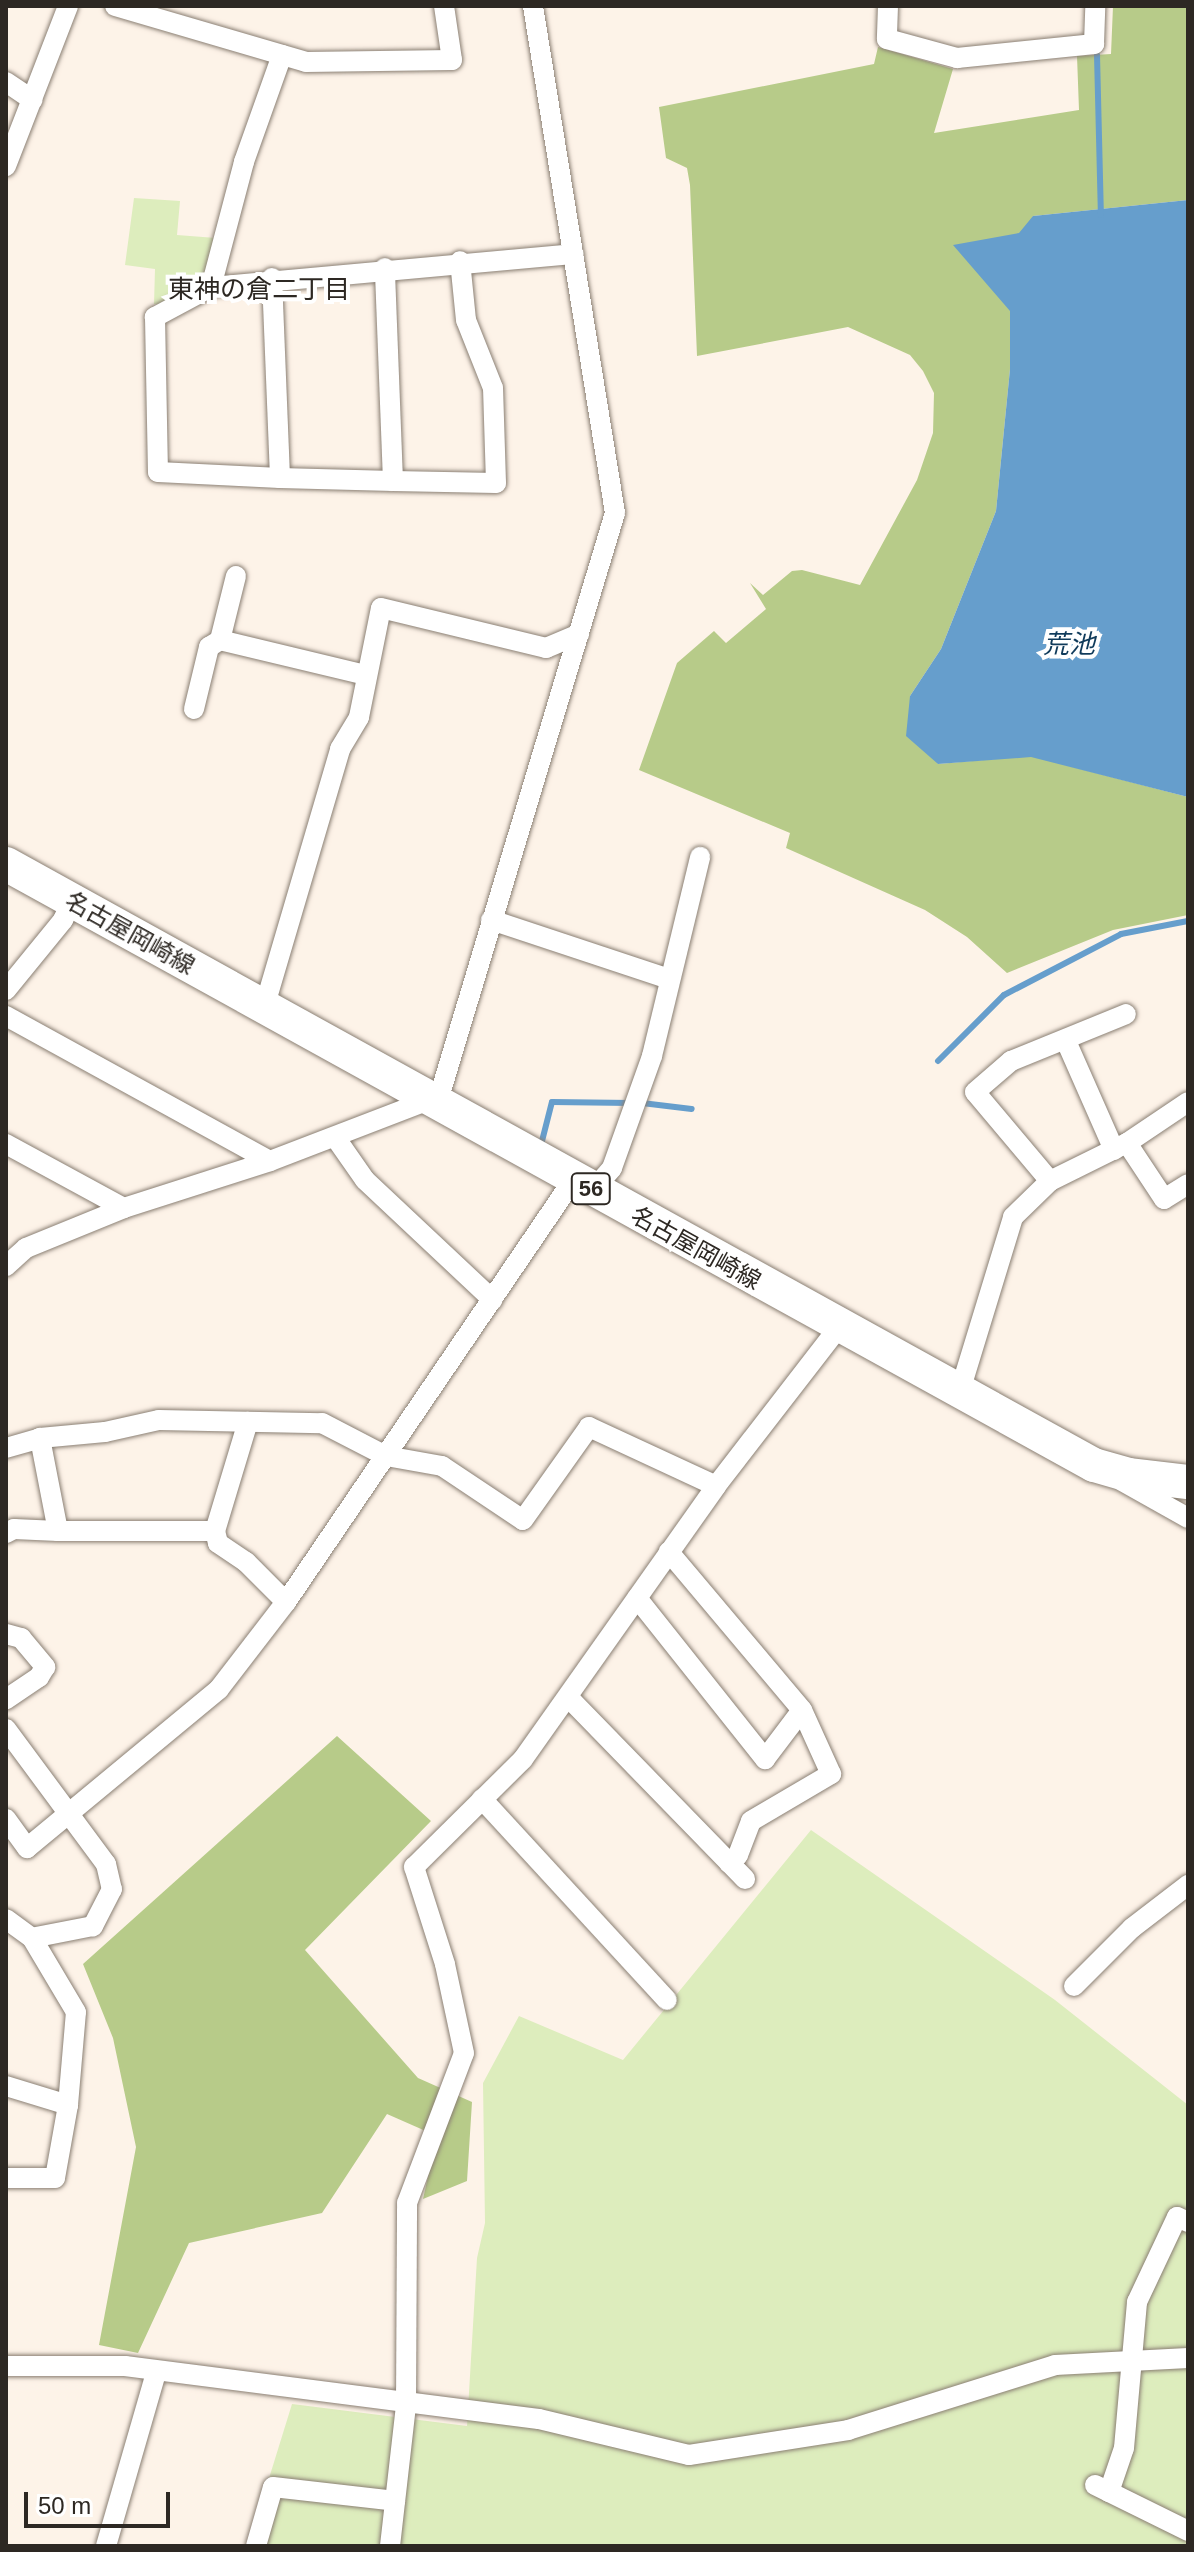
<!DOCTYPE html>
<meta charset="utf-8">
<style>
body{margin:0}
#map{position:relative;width:1194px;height:2552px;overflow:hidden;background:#fdf3e8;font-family:Arial,"Noto Sans JP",sans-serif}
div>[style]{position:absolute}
.green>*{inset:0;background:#ddedbd}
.forest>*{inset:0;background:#b7cb89}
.water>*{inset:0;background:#669ecc}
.stream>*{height:6px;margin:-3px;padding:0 3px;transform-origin:3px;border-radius:3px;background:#669ecc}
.roads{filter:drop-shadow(0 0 2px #8a7f73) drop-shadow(0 0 2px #8a7f73)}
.minor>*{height:20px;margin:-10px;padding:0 10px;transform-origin:10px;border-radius:10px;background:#fff}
.primary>*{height:34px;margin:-17px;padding:0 17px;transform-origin:17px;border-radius:17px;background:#fff}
span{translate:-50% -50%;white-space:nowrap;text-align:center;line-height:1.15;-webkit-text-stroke:8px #fff;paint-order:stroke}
.shield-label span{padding:2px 6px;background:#fff;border:2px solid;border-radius:6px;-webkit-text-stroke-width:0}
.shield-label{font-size:22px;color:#2d2823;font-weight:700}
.street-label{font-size:24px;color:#2d2823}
.neighbourhood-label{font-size:26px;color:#2d2823}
.water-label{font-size:26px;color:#103b5b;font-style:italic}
.frame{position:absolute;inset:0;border:8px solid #2d2823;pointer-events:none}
.scale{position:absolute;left:24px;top:2492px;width:146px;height:36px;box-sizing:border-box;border:4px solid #2d2823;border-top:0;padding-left:10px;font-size:24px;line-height:28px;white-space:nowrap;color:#2d2823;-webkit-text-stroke:6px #fff;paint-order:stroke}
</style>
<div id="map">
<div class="green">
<div style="clip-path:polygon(134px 198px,180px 201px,177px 235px,216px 238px,204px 285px,162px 305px,154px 304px,155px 269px,125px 265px)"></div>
<div style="clip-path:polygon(811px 1830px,1055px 2000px,1188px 2105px,1188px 2546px,248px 2546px,292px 2404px,467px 2426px,477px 2258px,485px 2223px,483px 2083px,519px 2016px,623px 2060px)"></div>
</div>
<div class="forest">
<div style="clip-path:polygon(1113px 6px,1188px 6px,1188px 200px,1033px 216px,1010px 311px,1010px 369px,996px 511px,941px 649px,910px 696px,938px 764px,1031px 756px,1188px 797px,1188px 915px,1113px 930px,1007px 973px,967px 937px,925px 910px,786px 848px,790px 833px,639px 770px,677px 663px,714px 631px,726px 643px,766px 609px,750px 583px,763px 595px,792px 571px,802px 570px,860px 585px,917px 480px,933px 433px,934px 393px,923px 371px,910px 355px,848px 327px,697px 356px,690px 185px,687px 168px,666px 158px,659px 107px,874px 64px,878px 47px,953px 69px,934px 133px,1079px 110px,1077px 56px,1111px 54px)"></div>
<div style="clip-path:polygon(337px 1736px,431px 1821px,305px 1950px,418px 2078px,472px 2102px,467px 2181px,423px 2199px,437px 2136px,387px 2114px,322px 2213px,189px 2243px,138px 2353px,99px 2345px,136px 2147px,113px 2038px,83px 1964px)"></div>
</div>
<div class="water">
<div style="clip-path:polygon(1188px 200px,1188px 797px,1031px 757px,938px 764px,906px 736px,910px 696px,941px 649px,996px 511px,1010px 369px,1010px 311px,953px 245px,1019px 233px,1033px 216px)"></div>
</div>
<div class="stream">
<div style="left:1097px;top:55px;width:160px;rotate:88.6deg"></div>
<div style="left:938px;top:1061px;width:93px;rotate:-45deg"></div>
<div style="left:1004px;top:995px;width:132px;rotate:-27.5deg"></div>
<div style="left:1121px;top:934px;width:68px;rotate:-11deg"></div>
<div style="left:642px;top:1103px;width:50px;rotate:6.8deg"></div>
<div style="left:541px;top:1145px;width:44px;rotate:-75.7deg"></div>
<div style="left:552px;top:1102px;width:79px;rotate:0.7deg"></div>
</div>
<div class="roads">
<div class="minor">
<div style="left:115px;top:6px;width:199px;rotate:16.3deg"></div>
<div style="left:306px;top:62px;width:146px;rotate:-0.8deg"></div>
<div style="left:452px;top:60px;width:55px;rotate:-98.4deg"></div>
<div style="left:888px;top:6px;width:33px;rotate:92deg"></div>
<div style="left:887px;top:39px;width:73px;rotate:15.2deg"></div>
<div style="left:957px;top:58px;width:138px;rotate:-5.8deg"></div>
<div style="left:1094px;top:44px;width:38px;rotate:-88deg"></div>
<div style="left:282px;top:55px;width:114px;rotate:109.6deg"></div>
<div style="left:244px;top:162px;width:129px;rotate:104.8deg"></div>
<div style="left:211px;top:287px;width:364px;rotate:-5.2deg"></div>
<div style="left:6px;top:82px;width:32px;rotate:34deg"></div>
<div style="left:6px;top:166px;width:172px;rotate:-68.8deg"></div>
<div style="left:272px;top:278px;width:200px;rotate:87.7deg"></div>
<div style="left:280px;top:478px;width:113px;rotate:1.5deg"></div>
<div style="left:393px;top:481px;width:213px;rotate:-92.2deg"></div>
<div style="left:211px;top:287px;width:64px;rotate:151.8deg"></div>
<div style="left:155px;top:317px;width:155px;rotate:88.9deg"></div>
<div style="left:158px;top:472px;width:122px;rotate:2.8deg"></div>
<div style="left:393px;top:481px;width:103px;rotate:1.1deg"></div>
<div style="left:496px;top:483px;width:95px;rotate:-91.8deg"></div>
<div style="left:493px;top:388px;width:73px;rotate:-111.7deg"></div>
<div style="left:466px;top:320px;width:59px;rotate:-95.8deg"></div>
<div style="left:220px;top:640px;width:66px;rotate:-76deg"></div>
<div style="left:194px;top:709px;width:64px;rotate:-76.4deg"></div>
<div style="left:209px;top:647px;width:13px;rotate:-32deg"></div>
<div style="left:220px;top:640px;width:150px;rotate:13.5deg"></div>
<div style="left:491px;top:920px;width:188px;rotate:18.3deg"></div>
<div style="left:6px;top:990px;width:90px;rotate:-50.8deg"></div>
<div style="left:63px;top:920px;width:21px;rotate:-65deg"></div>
<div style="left:264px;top:1008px;width:270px;rotate:-73.6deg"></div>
<div style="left:340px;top:749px;width:37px;rotate:-59deg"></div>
<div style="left:359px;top:717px;width:111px;rotate:-78.6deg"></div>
<div style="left:381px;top:608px;width:170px;rotate:13.6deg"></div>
<div style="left:546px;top:648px;width:36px;rotate:-23deg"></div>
<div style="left:6px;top:1016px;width:301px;rotate:28.8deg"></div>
<div style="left:1066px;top:1041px;width:119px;rotate:66.2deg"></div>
<div style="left:437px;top:1104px;width:617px;rotate:-73.24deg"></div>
<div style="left:615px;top:513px;width:514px;rotate:-99.19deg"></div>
<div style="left:335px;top:1137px;width:52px;rotate:55.1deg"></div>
<div style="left:365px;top:1180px;width:175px;rotate:43.2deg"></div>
<div style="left:1127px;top:1143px;width:67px;rotate:56.5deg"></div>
<div style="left:1164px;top:1199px;width:28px;rotate:-32deg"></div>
<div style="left:6px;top:1144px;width:134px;rotate:28.5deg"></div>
<div style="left:1050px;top:1181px;width:116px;rotate:-130.1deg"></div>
<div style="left:975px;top:1092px;width:48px;rotate:-40.7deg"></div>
<div style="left:1011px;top:1061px;width:124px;rotate:-22.2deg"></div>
<div style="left:593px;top:1190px;width:29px;rotate:-49deg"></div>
<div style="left:612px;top:1168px;width:119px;rotate:-70.3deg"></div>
<div style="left:652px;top:1056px;width:205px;rotate:-76.4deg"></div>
<div style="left:6px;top:1266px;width:27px;rotate:-42deg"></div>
<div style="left:26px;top:1248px;width:106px;rotate:-22.2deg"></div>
<div style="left:124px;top:1208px;width:153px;rotate:-17.8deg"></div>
<div style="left:270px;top:1161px;width:170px;rotate:-21deg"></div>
<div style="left:959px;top:1394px;width:185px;rotate:-73deg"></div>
<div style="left:1013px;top:1217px;width:52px;rotate:-44.2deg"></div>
<div style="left:1050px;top:1181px;width:86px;rotate:-26.3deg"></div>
<div style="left:1127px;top:1143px;width:73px;rotate:-33.9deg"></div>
<div style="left:6px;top:1448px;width:35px;rotate:-16deg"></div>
<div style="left:1122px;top:1481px;width:76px;rotate:29.3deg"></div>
<div style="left:215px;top:1531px;width:114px;rotate:-73.2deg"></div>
<div style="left:6px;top:1533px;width:9px;rotate:-27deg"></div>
<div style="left:14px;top:1529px;width:44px;rotate:2.6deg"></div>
<div style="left:637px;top:1598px;width:206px;rotate:51.5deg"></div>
<div style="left:765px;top:1759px;width:61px;rotate:-52.9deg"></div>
<div style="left:802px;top:1710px;width:207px;rotate:-130.1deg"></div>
<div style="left:286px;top:1602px;width:57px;rotate:-135deg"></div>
<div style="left:246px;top:1562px;width:34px;rotate:-146deg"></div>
<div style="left:218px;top:1543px;width:12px;rotate:-104deg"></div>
<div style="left:215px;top:1531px;width:157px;rotate:180deg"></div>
<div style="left:58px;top:1531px;width:95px;rotate:-101deg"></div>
<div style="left:40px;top:1438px;width:65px;rotate:-5.3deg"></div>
<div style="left:105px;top:1432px;width:55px;rotate:-12.5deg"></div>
<div style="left:159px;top:1420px;width:163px;rotate:1.1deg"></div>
<div style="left:322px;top:1423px;width:72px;rotate:27.3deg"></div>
<div style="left:386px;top:1456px;width:57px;rotate:10.1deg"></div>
<div style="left:442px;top:1466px;width:97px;rotate:33.7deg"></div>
<div style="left:523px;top:1520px;width:114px;rotate:-54.6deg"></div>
<div style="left:589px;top:1427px;width:140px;rotate:24.9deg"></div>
<div style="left:6px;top:1634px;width:16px;rotate:15deg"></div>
<div style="left:21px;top:1638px;width:38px;rotate:50deg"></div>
<div style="left:45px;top:1667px;width:12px;rotate:121deg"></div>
<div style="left:39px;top:1677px;width:40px;rotate:146deg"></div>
<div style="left:568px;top:1697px;width:254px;rotate:45.8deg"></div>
<div style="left:6px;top:1729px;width:168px;rotate:53.5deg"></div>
<div style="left:106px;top:1864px;width:26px;rotate:77deg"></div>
<div style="left:112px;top:1889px;width:42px;rotate:117.2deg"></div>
<div style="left:93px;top:1926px;width:62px;rotate:168.9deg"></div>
<div style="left:32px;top:1938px;width:32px;rotate:-144deg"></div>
<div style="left:482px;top:1799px;width:273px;rotate:47.4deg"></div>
<div style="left:6px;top:1819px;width:36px;rotate:54deg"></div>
<div style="left:27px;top:1848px;width:249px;rotate:-39.6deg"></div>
<div style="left:219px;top:1689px;width:110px;rotate:-52.4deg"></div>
<div style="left:286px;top:1602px;width:510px;rotate:-55.78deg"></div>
<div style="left:729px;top:1863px;width:12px;rotate:-42deg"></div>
<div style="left:738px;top:1855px;width:36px;rotate:-69deg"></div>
<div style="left:751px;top:1821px;width:93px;rotate:-30.4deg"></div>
<div style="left:831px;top:1774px;width:70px;rotate:-114.4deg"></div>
<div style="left:1074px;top:1986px;width:82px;rotate:-45deg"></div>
<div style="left:1132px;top:1928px;width:71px;rotate:-37.5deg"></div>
<div style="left:6px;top:2086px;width:65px;rotate:17deg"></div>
<div style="left:6px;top:2178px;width:49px"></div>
<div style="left:55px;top:2178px;width:74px;rotate:-79.9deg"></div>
<div style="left:68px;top:2105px;width:93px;rotate:-85.1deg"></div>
<div style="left:76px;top:2012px;width:86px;rotate:-120.7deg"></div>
<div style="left:6px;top:2366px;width:119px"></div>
<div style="left:125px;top:2366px;width:417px;rotate:7.3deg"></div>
<div style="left:539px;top:2419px;width:154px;rotate:13.5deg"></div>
<div style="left:689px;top:2455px;width:161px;rotate:-8.9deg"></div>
<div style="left:848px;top:2430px;width:217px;rotate:-17.4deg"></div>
<div style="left:1055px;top:2365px;width:133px;rotate:-3deg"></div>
<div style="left:1095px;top:2485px;width:104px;rotate:26.3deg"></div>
<div style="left:1109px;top:2492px;width:46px;rotate:-71.2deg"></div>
<div style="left:1124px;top:2448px;width:147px;rotate:-84.9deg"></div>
<div style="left:1137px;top:2302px;width:94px;rotate:-64.8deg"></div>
<div style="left:1177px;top:2217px;width:12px;rotate:24deg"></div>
<div style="left:106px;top:2546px;width:180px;rotate:-73.9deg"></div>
<div style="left:256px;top:2546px;width:61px;rotate:-73.9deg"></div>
<div style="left:273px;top:2487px;width:123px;rotate:6.5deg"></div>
<div style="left:390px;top:2546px;width:141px;rotate:-83.5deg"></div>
<div style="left:406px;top:2406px;width:203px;rotate:-89.7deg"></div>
<div style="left:407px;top:2203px;width:160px;rotate:-69.2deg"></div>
<div style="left:464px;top:2053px;width:91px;rotate:-102.1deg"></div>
<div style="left:445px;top:1964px;width:102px;rotate:-107.7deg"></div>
<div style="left:414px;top:1867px;width:153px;rotate:-44.7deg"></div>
<div style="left:523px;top:1759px;width:334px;rotate:-54.7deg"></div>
<div style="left:716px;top:1486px;width:200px;rotate:-52.3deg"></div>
</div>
<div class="primary">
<div style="left:6px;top:864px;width:1243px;rotate:28.92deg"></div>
<div style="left:1094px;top:1465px;width:35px;rotate:16deg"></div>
<div style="left:1128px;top:1475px;width:60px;rotate:6.7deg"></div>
</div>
</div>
<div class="shield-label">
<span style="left:591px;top:1189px">56</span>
</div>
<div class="street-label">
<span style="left:130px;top:933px;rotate:29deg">名古屋岡崎線</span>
<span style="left:696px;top:1248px;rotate:29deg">名古屋岡崎線</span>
</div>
<div class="neighbourhood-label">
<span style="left:259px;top:290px">東神の倉二丁目</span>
</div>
<div class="water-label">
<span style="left:1069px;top:645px">荒池</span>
</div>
<div class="frame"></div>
<div class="scale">50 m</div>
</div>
